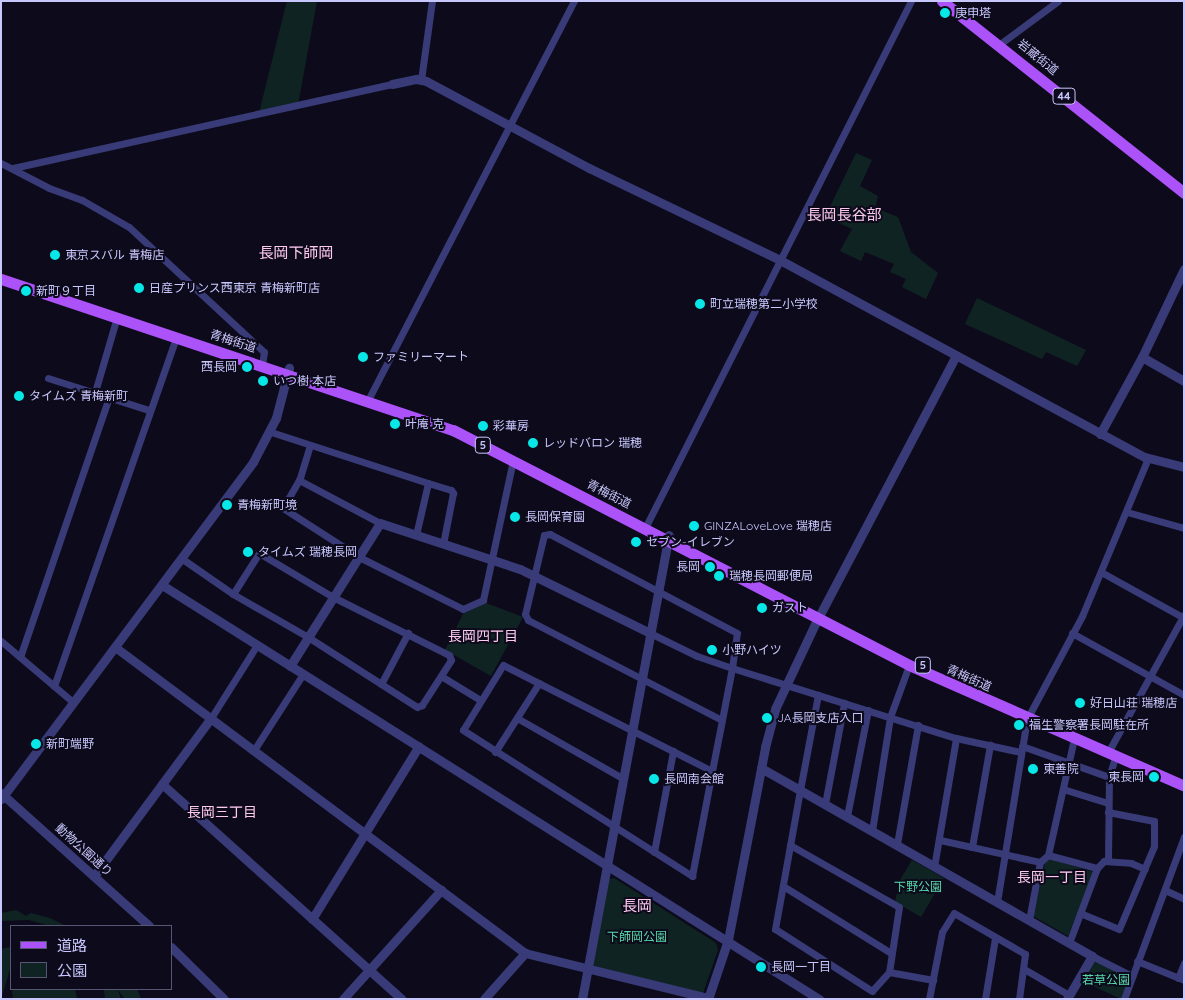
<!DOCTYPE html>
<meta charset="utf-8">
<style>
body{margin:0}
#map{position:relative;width:1185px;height:1000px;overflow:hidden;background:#0d0b1b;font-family:Quicksand,"Noto Sans JP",sans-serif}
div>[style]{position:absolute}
.green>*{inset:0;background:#0f2422}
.minor>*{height:7px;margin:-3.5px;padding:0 3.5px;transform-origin:3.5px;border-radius:3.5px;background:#383b78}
.tertiary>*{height:9px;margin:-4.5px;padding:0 4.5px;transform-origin:4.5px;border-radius:4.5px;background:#383b78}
.primary>*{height:11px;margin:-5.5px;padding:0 5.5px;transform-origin:5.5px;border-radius:5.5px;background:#ab52f9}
.dots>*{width:14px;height:14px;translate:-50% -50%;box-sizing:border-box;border:2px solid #0d0b1b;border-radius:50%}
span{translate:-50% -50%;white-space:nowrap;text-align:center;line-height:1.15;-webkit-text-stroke:4px #0d0b1b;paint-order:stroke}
.shield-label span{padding:1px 4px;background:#0d0b1b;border:1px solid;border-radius:4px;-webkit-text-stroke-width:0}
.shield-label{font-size:11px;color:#c8c7fd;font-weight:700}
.poi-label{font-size:12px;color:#c8c7fd}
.left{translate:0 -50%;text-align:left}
.right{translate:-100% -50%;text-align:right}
.street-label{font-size:12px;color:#c8c7fd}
.park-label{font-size:12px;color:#57d9ac}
.neighbourhood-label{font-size:14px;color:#fdc9ef}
.quarter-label{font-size:15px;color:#fdc9ef}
.frame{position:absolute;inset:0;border:2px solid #c8c7fd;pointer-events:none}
.legend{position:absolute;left:10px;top:925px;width:162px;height:65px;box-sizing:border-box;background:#0d0b1b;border:1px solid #585675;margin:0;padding:6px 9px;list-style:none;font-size:15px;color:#c8c7fd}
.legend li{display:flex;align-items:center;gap:10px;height:25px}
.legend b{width:25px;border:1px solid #585675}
</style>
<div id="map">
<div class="green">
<div style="clip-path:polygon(287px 1px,317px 1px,298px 105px,259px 113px)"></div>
<div style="clip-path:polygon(856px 153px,872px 160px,860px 186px,878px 196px,875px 208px,898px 217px,911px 252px,938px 273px,926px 299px,902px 287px,906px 279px,890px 272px,894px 264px,865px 252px,861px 261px,840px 251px,852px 229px,825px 217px)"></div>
<div style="clip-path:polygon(977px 298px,1086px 350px,1077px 366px,1046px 352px,1042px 359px,965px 324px)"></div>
<div style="clip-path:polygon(486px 603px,523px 617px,491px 676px,445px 650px,463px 614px)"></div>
<div style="clip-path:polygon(1046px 858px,1094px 872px,1068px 936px,1033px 916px)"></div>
<div style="clip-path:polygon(912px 860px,944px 878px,921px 917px,895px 902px,900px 880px)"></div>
<div style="clip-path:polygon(614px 878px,716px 943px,718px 950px,703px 993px,595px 966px,591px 962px,608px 879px)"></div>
<div style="clip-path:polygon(16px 910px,26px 916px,31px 913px,50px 918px,66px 926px,50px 926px,29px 920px,1px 921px,1px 913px)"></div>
<div style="clip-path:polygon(11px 947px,11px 966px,1px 999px,1px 949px)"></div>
<div style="clip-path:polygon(1095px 959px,1129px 979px,1121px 999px,1082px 981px)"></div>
<div style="clip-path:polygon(12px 989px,75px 989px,77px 999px,13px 999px)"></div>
<div style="clip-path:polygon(104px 989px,137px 989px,141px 999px,125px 999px,118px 990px,121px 999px,105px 999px)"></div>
</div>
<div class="minor">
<div style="left:1000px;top:44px;width:72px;rotate:-36.6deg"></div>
<div style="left:421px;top:80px;width:80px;rotate:-82.1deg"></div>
<div style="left:1px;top:163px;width:54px;rotate:27.5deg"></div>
<div style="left:49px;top:188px;width:35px;rotate:20deg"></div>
<div style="left:82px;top:200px;width:54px;rotate:29.9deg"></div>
<div style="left:129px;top:227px;width:184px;rotate:42.8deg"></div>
<div style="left:264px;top:352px;width:13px;rotate:99deg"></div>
<div style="left:13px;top:168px;width:388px;rotate:-12.5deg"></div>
<div style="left:48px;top:378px;width:106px;rotate:17.6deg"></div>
<div style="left:95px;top:392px;width:78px;rotate:-73.7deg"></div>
<div style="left:368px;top:400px;width:449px;rotate:-62.7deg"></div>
<div style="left:271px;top:432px;width:165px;rotate:18deg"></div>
<div style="left:428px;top:483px;width:53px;rotate:103deg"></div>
<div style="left:310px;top:445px;width:37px;rotate:107deg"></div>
<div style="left:299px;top:480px;width:32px;rotate:120deg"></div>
<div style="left:283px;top:508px;width:90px;rotate:32.8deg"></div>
<div style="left:359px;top:557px;width:116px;rotate:26.6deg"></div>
<div style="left:463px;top:609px;width:22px;rotate:-24deg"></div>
<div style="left:483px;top:600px;width:143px;rotate:-77.9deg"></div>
<div style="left:299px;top:480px;width:92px;rotate:28deg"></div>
<div style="left:428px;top:483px;width:24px;rotate:17deg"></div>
<div style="left:451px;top:490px;width:4px;rotate:56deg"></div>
<div style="left:453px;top:493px;width:52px;rotate:101.1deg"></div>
<div style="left:1127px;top:512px;width:59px;rotate:15.7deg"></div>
<div style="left:645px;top:528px;width:590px;rotate:-63.22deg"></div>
<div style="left:259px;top:553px;width:86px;rotate:30.7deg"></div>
<div style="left:333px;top:597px;width:130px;rotate:26.6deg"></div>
<div style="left:449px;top:655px;width:5px;rotate:68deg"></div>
<div style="left:451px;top:660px;width:54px;rotate:122.8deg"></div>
<div style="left:422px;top:705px;width:5px;rotate:158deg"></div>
<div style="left:417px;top:707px;width:130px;rotate:-147.3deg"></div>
<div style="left:308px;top:637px;width:86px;rotate:-150.2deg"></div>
<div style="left:233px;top:594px;width:49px;rotate:-57.6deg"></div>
<div style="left:181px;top:558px;width:63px;rotate:34.7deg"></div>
<div style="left:1101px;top:572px;width:95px;rotate:29deg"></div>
<div style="left:650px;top:633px;width:52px;rotate:26.1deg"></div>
<div style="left:697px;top:656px;width:37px;rotate:19deg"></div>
<div style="left:732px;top:668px;width:235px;rotate:17.4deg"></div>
<div style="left:956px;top:738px;width:66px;rotate:12.2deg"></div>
<div style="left:1072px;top:633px;width:128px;rotate:29deg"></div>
<div style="left:1px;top:641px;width:94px;rotate:40.3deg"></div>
<div style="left:20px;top:657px;width:275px;rotate:-71.1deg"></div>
<div style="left:441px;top:676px;width:46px;rotate:31.6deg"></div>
<div style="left:381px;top:684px;width:58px;rotate:-62.1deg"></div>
<div style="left:54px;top:686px;width:370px;rotate:-70.7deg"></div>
<div style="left:211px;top:718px;width:86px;rotate:-57.8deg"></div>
<div style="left:517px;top:718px;width:121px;rotate:29.7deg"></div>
<div style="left:1022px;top:746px;width:92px;rotate:19.6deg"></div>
<div style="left:1111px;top:747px;width:151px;rotate:-61.1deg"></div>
<div style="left:254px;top:750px;width:90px;rotate:-57.2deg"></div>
<div style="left:495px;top:752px;width:82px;rotate:-57.5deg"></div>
<div style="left:712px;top:771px;width:234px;rotate:-153.1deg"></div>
<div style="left:503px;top:665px;width:76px;rotate:121.6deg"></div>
<div style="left:463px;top:730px;width:272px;rotate:32.5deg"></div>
<div style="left:692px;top:876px;width:107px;rotate:-79.2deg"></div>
<div style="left:712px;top:771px;width:52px;rotate:-78.9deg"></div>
<div style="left:722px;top:720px;width:53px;rotate:-79.1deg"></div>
<div style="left:732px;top:668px;width:35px;rotate:-82deg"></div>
<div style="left:737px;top:633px;width:212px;rotate:-152.1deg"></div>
<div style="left:550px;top:534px;width:6px;rotate:171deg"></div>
<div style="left:544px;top:535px;width:81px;rotate:103.5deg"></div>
<div style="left:525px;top:614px;width:7px;rotate:63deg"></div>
<div style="left:528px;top:620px;width:218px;rotate:27.3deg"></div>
<div style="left:1063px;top:789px;width:47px;rotate:17.3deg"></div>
<div style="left:825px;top:804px;width:103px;rotate:-79.3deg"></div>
<div style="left:847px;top:816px;width:108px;rotate:-78.8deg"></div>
<div style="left:872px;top:831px;width:115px;rotate:-81deg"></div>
<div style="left:890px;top:717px;width:55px;rotate:-69.9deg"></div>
<div style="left:940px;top:840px;width:102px;rotate:12.4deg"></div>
<div style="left:1040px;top:862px;width:11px;rotate:-41deg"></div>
<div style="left:1048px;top:855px;width:51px;rotate:14.9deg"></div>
<div style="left:897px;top:844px;width:121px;rotate:-80deg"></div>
<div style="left:790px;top:845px;width:125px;rotate:29.6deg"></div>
<div style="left:899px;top:907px;width:66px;rotate:98.7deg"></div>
<div style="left:889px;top:972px;width:25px;rotate:132deg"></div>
<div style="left:872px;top:991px;width:115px;rotate:-147.4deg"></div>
<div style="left:775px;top:929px;width:141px;rotate:-79.8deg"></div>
<div style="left:800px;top:790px;width:97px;rotate:-79.3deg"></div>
<div style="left:972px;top:847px;width:104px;rotate:-80deg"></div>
<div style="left:654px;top:852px;width:103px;rotate:-79.3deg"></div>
<div style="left:1048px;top:855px;width:119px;rotate:-77.4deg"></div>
<div style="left:1108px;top:859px;width:82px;rotate:-89.3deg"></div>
<div style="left:1109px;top:777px;width:21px;rotate:-73deg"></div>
<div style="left:934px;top:867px;width:131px;rotate:-80.3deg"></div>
<div style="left:783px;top:886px;width:127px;rotate:31.8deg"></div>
<div style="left:1165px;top:890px;width:21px;rotate:25deg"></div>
<div style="left:997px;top:902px;width:185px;rotate:-80.7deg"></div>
<div style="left:1027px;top:719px;width:117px;rotate:-61.9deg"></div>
<div style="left:1082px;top:616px;width:171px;rotate:-67.3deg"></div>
<div style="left:1080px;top:913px;width:42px;rotate:22.3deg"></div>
<div style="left:1119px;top:929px;width:90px;rotate:-67.1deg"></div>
<div style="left:1154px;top:846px;width:25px;rotate:-90deg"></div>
<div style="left:1154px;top:821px;width:47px;rotate:-168.9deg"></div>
<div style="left:1029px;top:920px;width:59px;rotate:-79.3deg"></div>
<div style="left:1069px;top:943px;width:80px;rotate:-69.5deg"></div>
<div style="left:1097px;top:868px;width:10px;rotate:-45deg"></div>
<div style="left:1104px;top:861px;width:27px;rotate:4deg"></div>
<div style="left:1131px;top:863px;width:15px;rotate:23deg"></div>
<div style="left:1092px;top:956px;width:45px;rotate:26.6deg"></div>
<div style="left:1137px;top:961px;width:51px;rotate:22deg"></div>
<div style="left:1024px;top:969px;width:52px;rotate:30deg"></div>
<div style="left:889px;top:972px;width:45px;rotate:10.3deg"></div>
<div style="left:1178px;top:978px;width:16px;rotate:-68deg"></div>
<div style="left:929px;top:999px;width:68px;rotate:-79deg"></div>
<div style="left:942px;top:932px;width:22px;rotate:-58deg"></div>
<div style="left:954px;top:913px;width:82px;rotate:30deg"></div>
<div style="left:1025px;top:954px;width:45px;rotate:97.6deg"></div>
<div style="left:985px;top:999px;width:62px;rotate:-80.7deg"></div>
<div style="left:1124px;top:999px;width:173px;rotate:-69.7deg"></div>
</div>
<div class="tertiary">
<div style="left:392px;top:84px;width:25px;rotate:-12deg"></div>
<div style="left:416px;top:79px;width:10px;rotate:11deg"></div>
<div style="left:426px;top:81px;width:185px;rotate:28.1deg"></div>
<div style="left:589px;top:168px;width:212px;rotate:25.7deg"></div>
<div style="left:780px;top:260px;width:415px;rotate:28.4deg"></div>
<div style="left:1145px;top:457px;width:40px;rotate:14.4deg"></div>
<div style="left:1184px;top:269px;width:98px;rotate:115.5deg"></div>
<div style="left:1142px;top:357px;width:48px;rotate:29.7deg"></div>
<div style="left:1100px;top:434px;width:88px;rotate:-61.4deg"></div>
<div style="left:162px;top:585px;width:777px;rotate:32.22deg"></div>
<div style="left:115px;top:647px;width:512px;rotate:36.74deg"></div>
<div style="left:525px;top:953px;width:188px;rotate:13.8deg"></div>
<div style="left:290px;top:666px;width:169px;rotate:-57.8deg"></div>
<div style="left:380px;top:523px;width:147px;rotate:18.2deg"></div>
<div style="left:520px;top:569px;width:145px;rotate:26.2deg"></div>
<div style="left:761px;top:768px;width:381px;rotate:29.6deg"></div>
<div style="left:1092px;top:956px;width:50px;rotate:120.2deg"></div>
<div style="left:162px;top:784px;width:322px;rotate:41.9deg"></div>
<div style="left:1px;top:793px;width:199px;rotate:41.9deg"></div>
<div style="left:1px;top:799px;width:421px;rotate:-53.2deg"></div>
<div style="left:253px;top:462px;width:50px;rotate:-62.4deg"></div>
<div style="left:276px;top:418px;width:52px;rotate:-75.4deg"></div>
<div style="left:94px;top:876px;width:197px;rotate:-53.5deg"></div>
<div style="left:312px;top:919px;width:203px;rotate:-58.3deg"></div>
<div style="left:171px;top:947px;width:74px;rotate:44.5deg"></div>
<div style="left:343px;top:999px;width:147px;rotate:-48deg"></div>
<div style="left:484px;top:999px;width:62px;rotate:-48.3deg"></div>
<div style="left:582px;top:999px;width:472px;rotate:-79.4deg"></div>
<div style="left:708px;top:999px;width:62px;rotate:-71.3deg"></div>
<div style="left:728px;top:940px;width:197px;rotate:-79.1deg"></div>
<div style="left:765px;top:747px;width:39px;rotate:-75deg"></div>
<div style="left:775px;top:709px;width:94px;rotate:-64.8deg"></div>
<div style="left:815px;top:624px;width:301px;rotate:-62.3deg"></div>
</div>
<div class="primary">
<div style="left:942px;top:1px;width:309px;rotate:38.4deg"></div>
<div style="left:1px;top:279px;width:477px;rotate:18.5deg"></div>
<div style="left:453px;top:430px;width:513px;rotate:27.26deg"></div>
<div style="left:909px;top:665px;width:300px;rotate:23.7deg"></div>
</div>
<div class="dots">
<div style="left:945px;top:13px;background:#08e7e8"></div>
<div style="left:55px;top:255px;background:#08e7e8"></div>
<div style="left:139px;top:288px;background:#08e7e8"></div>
<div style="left:26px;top:291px;background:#08e7e8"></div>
<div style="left:700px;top:304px;background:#08e7e8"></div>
<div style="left:363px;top:357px;background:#08e7e8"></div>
<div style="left:247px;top:367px;background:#08e7e8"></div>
<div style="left:263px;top:381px;background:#08e7e8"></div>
<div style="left:19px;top:396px;background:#08e7e8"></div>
<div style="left:395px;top:424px;background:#08e7e8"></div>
<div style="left:483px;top:426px;background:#08e7e8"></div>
<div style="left:533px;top:443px;background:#08e7e8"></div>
<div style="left:227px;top:505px;background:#08e7e8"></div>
<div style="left:515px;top:517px;background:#08e7e8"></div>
<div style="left:694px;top:526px;background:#08e7e8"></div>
<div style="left:636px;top:542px;background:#08e7e8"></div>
<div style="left:248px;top:552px;background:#08e7e8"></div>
<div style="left:710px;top:567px;background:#08e7e8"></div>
<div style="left:719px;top:576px;background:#08e7e8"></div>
<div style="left:762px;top:608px;background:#08e7e8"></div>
<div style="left:712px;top:650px;background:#08e7e8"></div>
<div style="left:1080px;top:703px;background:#08e7e8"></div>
<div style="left:767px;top:718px;background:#08e7e8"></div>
<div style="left:1019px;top:725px;background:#08e7e8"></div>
<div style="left:36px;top:744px;background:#08e7e8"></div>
<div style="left:1033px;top:769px;background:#08e7e8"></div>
<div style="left:1154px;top:777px;background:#08e7e8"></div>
<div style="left:654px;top:779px;background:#08e7e8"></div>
<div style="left:761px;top:967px;background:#08e7e8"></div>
</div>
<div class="shield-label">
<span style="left:1064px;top:96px">44</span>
<span style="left:483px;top:445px">5</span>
<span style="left:923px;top:665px">5</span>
</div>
<div class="poi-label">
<span class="left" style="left:955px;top:13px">庚申塔</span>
<span class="left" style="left:65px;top:255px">東京スバル 青梅店</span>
<span class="left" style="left:149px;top:288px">日産プリンス西東京 青梅新町店</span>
<span class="left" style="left:36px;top:291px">新町９丁目</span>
<span class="left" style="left:710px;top:304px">町立瑞穂第二小学校</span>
<span class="left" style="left:373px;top:357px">ファミリーマート</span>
<span class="right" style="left:237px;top:367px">西長岡</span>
<span class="left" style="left:273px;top:381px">いつ樹 本店</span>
<span class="left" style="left:29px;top:396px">タイムズ 青梅新町</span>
<span class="left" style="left:405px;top:424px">叶庵 克</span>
<span class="left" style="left:493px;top:426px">彩華房</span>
<span class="left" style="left:543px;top:443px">レッドバロン 瑞穂</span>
<span class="left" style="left:237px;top:505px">青梅新町境</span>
<span class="left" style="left:525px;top:517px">長岡保育園</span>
<span class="left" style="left:704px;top:526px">GINZALoveLove 瑞穂店</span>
<span class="left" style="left:646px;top:542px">セブン-イレブン</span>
<span class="left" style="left:258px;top:552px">タイムズ 瑞穂長岡</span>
<span class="right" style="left:700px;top:567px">長岡</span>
<span class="left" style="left:729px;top:576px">瑞穂長岡郵便局</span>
<span class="left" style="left:772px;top:608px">ガスト</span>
<span class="left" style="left:722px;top:650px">小野ハイツ</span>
<span class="left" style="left:1090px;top:703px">好日山荘 瑞穂店</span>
<span class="left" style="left:777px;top:718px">JA長岡支店入口</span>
<span class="left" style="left:1029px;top:725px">福生警察署長岡駐在所</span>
<span class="left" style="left:46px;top:744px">新町端野</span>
<span class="left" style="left:1043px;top:769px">東善院</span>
<span class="right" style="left:1144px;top:777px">東長岡</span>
<span class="left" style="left:664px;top:779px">長岡南会館</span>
<span class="left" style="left:771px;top:967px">長岡一丁目</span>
</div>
<div class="street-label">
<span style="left:1038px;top:57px;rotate:39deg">岩蔵街道</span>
<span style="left:233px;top:341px;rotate:18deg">青梅街道</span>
<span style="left:609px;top:494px;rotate:27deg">青梅街道</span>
<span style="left:969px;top:678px;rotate:24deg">青梅街道</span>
<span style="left:84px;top:850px;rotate:42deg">動物公園通り</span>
</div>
<div class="park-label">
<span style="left:918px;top:887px">下野公園</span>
<span style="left:637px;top:937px">下師岡公園</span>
<span style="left:1106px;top:980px">若草公園</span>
</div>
<div class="neighbourhood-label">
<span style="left:483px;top:636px">長岡四丁目</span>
<span style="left:222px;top:812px">長岡三丁目</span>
<span style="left:1052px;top:877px">長岡一丁目</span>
</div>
<div class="quarter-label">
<span style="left:844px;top:215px">長岡長谷部</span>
<span style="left:296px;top:253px">長岡下師岡</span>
<span style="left:637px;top:906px">長岡</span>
</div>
<div class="frame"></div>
<ul class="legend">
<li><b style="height:6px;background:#ab52f9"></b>道路</li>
<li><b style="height:14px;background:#0f2422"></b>公園</li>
</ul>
</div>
